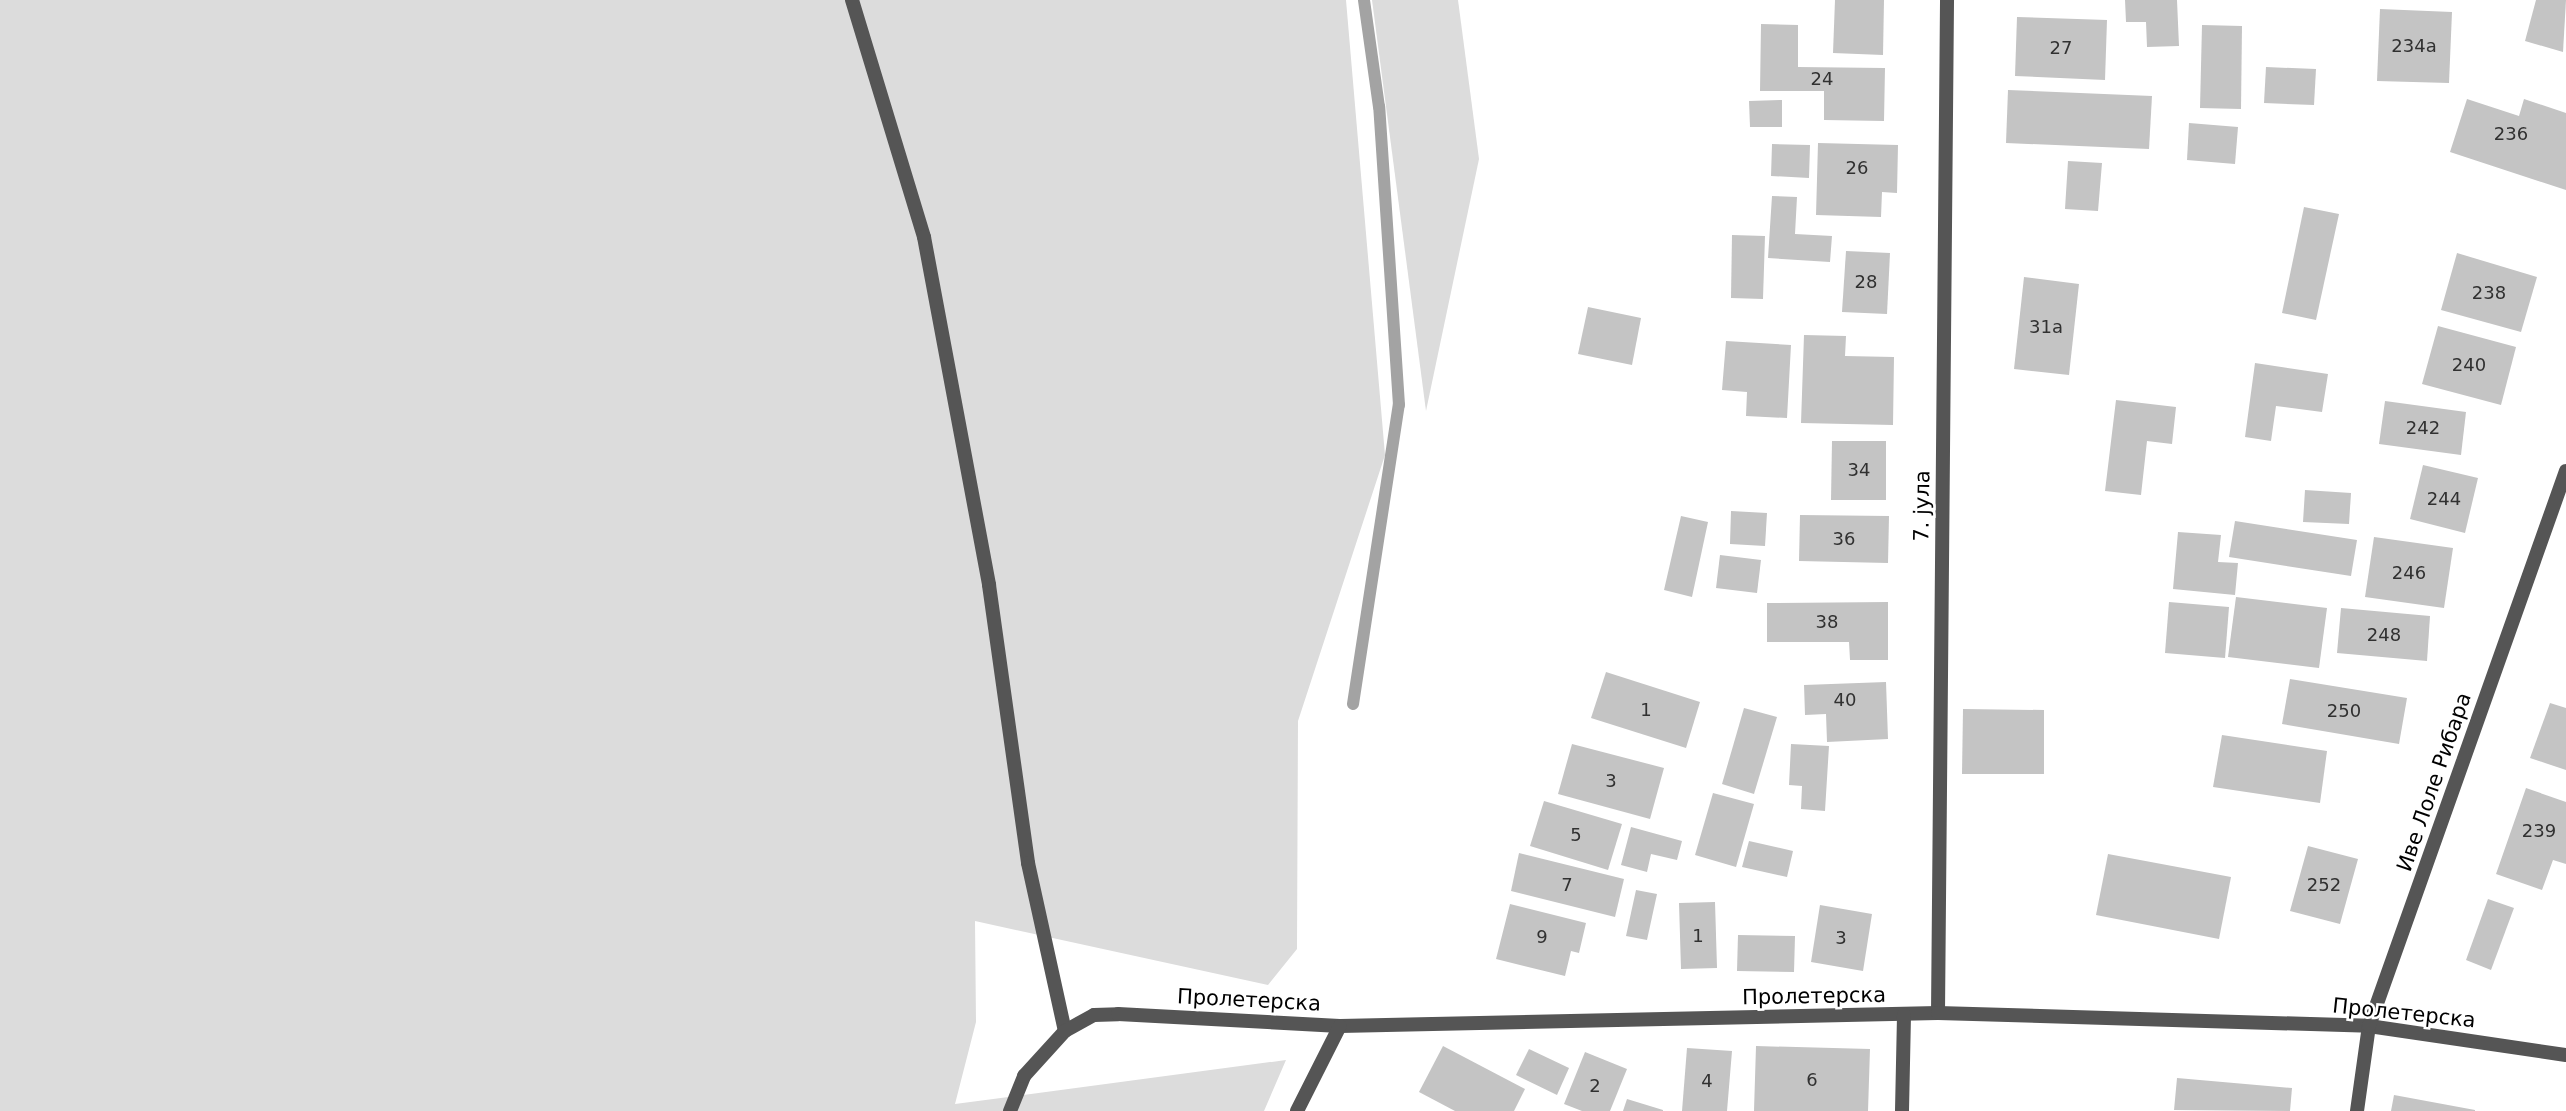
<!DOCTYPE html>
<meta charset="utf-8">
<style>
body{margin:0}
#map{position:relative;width:2566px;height:1111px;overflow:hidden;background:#fff;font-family:"DejaVu Sans",sans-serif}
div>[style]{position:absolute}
.green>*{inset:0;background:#dcdcdc}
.stream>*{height:12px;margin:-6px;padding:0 6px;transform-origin:6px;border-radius:6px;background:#a3a3a3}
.building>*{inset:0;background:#c4c4c4}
.street>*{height:14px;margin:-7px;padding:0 7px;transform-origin:7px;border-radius:7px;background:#555}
span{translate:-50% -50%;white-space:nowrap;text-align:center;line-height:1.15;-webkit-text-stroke:5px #fff;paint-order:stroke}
.number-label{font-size:18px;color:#313131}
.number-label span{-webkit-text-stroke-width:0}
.street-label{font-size:21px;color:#000}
</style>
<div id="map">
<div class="green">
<div style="clip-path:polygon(0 0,1346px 0,1385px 455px,1298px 721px,1297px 949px,1268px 985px,975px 921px,976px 1022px,955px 1104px,1286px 1060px,1264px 1111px,0 1111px)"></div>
<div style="clip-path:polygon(1372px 0,1458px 0,1479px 159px,1426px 411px)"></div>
</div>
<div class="stream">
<div style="left:1353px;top:704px;width:303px;rotate:-81.3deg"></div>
<div style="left:1399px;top:405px;width:299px;rotate:-93.8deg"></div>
<div style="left:1379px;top:107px;width:108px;rotate:-98deg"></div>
</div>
<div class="building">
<div style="clip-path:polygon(1835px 0,1884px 0,1883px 55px,1833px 53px)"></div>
<div style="clip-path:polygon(2125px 0,2177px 0,2179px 46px,2147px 47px,2146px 22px,2126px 22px)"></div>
<div style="clip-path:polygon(2536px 0,2566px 0,2563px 52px,2525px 41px)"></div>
<div style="clip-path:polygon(2380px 9px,2452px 12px,2449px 83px,2377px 81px)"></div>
<div style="clip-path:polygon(2017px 17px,2107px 20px,2105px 80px,2015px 76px)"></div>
<div style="clip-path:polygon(1761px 24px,1798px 25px,1798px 67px,1885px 68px,1884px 121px,1824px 120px,1824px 91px,1760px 91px)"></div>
<div style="clip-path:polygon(2202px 25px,2242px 26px,2241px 109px,2200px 108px)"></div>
<div style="clip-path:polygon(2266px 67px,2316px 69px,2314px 105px,2264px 103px)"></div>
<div style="clip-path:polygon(2008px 90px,2152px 96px,2149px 149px,2006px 143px)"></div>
<div style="clip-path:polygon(2467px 99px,2519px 116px,2524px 99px,2566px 113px,2566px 190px,2450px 152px)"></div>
<div style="clip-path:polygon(1782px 100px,1782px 127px,1750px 127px,1749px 101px)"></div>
<div style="clip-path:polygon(2189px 123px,2238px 127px,2235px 164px,2187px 160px)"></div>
<div style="clip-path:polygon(1818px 143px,1898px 145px,1897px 193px,1882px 192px,1881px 217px,1816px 215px)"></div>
<div style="clip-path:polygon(1772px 144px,1810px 145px,1809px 178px,1771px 176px)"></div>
<div style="clip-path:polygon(2068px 161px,2102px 163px,2098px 211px,2065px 209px)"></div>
<div style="clip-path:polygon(1772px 196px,1797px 197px,1795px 234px,1832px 236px,1830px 262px,1768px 258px)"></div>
<div style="clip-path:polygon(2304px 207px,2339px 214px,2316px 320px,2282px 313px)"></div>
<div style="clip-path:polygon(1732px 235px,1765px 236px,1763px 299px,1731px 298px)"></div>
<div style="clip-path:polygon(1846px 251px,1890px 253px,1887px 314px,1842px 312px)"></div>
<div style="clip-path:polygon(2457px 253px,2537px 277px,2521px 332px,2441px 310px)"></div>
<div style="clip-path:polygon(2024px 277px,2079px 284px,2069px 375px,2014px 369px)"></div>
<div style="clip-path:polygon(1588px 307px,1641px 318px,1632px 365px,1578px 354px)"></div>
<div style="clip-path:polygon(2438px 326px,2516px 347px,2501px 405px,2422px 384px)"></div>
<div style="clip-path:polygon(1804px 335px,1846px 336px,1845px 356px,1894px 357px,1893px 425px,1801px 423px)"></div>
<div style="clip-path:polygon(1726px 341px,1791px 345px,1787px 418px,1746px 416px,1747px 392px,1722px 390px)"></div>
<div style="clip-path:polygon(2255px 363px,2328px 374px,2322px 412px,2276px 406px,2271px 441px,2245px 437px)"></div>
<div style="clip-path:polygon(2116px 400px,2176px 407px,2172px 444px,2147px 441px,2141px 495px,2105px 491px)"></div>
<div style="clip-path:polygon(2385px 401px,2466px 412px,2461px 455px,2379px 444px)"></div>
<div style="clip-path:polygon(1832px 441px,1886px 441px,1886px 500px,1831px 500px)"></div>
<div style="clip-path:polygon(2423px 465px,2478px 478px,2465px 533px,2410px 519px)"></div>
<div style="clip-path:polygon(2305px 490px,2351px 493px,2349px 524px,2303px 522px)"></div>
<div style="clip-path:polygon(1731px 511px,1767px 513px,1765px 546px,1730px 544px)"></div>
<div style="clip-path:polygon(1800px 515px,1889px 516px,1888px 563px,1799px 561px)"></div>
<div style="clip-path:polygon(1681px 516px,1708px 522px,1692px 597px,1664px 590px)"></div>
<div style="clip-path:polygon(2235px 521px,2357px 540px,2351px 576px,2229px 557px)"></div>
<div style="clip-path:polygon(2178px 532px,2221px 535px,2218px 562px,2238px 563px,2235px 595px,2173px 589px)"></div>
<div style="clip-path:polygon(2374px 537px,2453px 548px,2444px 608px,2365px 597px)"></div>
<div style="clip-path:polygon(1720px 555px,1761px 560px,1757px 593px,1716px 588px)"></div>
<div style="clip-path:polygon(2236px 597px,2327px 608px,2319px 668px,2228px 657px)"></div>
<div style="clip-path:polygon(1888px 602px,1888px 660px,1850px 660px,1849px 642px,1767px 642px,1767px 603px)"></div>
<div style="clip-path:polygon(2169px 602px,2229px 607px,2225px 658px,2165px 653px)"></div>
<div style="clip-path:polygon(2341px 608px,2430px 616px,2427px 661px,2337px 653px)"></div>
<div style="clip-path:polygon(1606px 672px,1700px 702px,1686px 748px,1591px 718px)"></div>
<div style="clip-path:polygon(2290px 679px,2407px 698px,2399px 744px,2282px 724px)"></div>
<div style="clip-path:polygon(1886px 682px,1888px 739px,1827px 742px,1826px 714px,1805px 715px,1804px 685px)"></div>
<div style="clip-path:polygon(2550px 703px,2566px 708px,2566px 770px,2530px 758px)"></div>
<div style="clip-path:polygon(1744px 708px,1777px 717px,1754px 794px,1722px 784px)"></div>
<div style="clip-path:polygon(1963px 709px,2044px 710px,2044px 774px,1962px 774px)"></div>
<div style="clip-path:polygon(2222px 735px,2327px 751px,2320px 803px,2213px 787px)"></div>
<div style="clip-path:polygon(1572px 744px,1664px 768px,1650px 819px,1558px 794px)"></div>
<div style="clip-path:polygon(1791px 744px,1829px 746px,1825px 811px,1801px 809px,1802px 786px,1789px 785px)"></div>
<div style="clip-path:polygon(2526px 788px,2566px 802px,2566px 864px,2553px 860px,2542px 890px,2496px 874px)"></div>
<div style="clip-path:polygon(1713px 793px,1754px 804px,1736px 867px,1695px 855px)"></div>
<div style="clip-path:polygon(1544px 801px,1622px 824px,1608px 870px,1530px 846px)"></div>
<div style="clip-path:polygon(1631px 827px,1682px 841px,1677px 860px,1651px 854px,1647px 872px,1621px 865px)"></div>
<div style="clip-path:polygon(1749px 841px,1793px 851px,1787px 877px,1742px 867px)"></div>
<div style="clip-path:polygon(2308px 846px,2358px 859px,2340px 924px,2290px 911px)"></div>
<div style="clip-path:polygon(1519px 853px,1624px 879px,1615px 917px,1511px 891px)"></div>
<div style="clip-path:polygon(2108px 854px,2231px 877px,2219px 939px,2096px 915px)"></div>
<div style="clip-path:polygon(1636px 890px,1657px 894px,1647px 940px,1626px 936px)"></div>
<div style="clip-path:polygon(2488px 899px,2514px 908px,2491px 970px,2466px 960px)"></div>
<div style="clip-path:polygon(1715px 902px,1717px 968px,1681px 969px,1679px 903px)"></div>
<div style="clip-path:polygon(1510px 904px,1586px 923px,1579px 953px,1571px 951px,1565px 976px,1496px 959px)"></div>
<div style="clip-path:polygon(1820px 905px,1872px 914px,1863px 971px,1811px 962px)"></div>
<div style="clip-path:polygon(1738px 935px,1795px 936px,1794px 972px,1737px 971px)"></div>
<div style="clip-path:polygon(1443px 1046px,1525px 1089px,1514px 1111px,1455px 1111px,1419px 1092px)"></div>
<div style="clip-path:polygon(1756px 1046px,1870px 1049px,1868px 1111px,1754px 1111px)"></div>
<div style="clip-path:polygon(1687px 1048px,1732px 1051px,1727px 1111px,1682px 1111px)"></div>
<div style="clip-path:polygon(1529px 1049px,1569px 1068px,1557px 1095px,1516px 1075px)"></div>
<div style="clip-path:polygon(1585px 1052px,1627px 1069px,1610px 1111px,1582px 1111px,1564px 1104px)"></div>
<div style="clip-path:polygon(2177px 1078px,2292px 1088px,2290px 1111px,2174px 1110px)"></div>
<div style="clip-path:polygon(2394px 1095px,2475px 1110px,2475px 1111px,2391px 1111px)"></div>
<div style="clip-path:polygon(1627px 1099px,1663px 1110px,1663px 1111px,1623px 1111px)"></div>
</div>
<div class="street">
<div style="left:852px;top:0;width:248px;rotate:73.1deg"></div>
<div style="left:924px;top:237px;width:354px;rotate:79.4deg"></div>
<div style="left:989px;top:585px;width:281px;rotate:82deg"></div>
<div style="left:1028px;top:863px;width:172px;rotate:77.6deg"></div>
<div style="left:1938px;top:1013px;width:1013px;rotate:-89.49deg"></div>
<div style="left:1010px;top:1111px;width:38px;rotate:-68deg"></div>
<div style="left:1024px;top:1076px;width:61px;rotate:-47.7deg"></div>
<div style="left:1065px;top:1031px;width:33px;rotate:-29deg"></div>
<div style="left:1094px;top:1015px;width:24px;rotate:-2deg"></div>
<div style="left:1118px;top:1014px;width:222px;rotate:3.1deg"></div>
<div style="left:1340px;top:1026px;width:598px;rotate:-1.25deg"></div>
<div style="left:1938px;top:1013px;width:431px;rotate:1.7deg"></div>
<div style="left:2369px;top:1026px;width:199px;rotate:8.4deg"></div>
<div style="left:1297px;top:1111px;width:95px;rotate:-63.2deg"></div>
<div style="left:1902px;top:1111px;width:96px;rotate:-88.8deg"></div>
<div style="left:2357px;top:1111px;width:86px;rotate:-82deg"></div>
<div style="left:2369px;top:1026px;width:589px;rotate:-70.46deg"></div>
</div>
<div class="number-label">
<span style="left:2414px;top:46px">234a</span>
<span style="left:2061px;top:48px">27</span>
<span style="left:1822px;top:79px">24</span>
<span style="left:2511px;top:134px">236</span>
<span style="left:1857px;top:168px">26</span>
<span style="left:1866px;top:282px">28</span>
<span style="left:2489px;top:293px">238</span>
<span style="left:2046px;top:327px">31a</span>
<span style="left:2469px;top:365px">240</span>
<span style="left:2423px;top:428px">242</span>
<span style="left:1859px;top:470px">34</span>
<span style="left:2444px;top:499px">244</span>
<span style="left:1844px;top:539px">36</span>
<span style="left:2409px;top:573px">246</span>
<span style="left:1827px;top:622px">38</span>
<span style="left:2384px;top:635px">248</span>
<span style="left:1845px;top:700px">40</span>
<span style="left:1646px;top:710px">1</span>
<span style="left:2344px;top:711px">250</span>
<span style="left:1611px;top:781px">3</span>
<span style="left:2539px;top:831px">239</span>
<span style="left:1576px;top:835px">5</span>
<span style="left:1567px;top:885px">7</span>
<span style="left:2324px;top:885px">252</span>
<span style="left:1698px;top:936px">1</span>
<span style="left:1542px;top:937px">9</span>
<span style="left:1841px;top:938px">3</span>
<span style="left:1812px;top:1080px">6</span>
<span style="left:1707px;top:1081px">4</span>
<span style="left:1595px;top:1086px">2</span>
</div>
<div class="street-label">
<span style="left:1922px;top:506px;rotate:-89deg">7. јула</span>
<span style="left:2434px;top:782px;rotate:-71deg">Иве Лоле Рибара</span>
<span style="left:1814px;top:996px;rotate:-1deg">Пролетерска</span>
<span style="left:1249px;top:1000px;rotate:3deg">Пролетерска</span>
<span style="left:2404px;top:1013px;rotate:6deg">Пролетерска</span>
</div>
</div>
